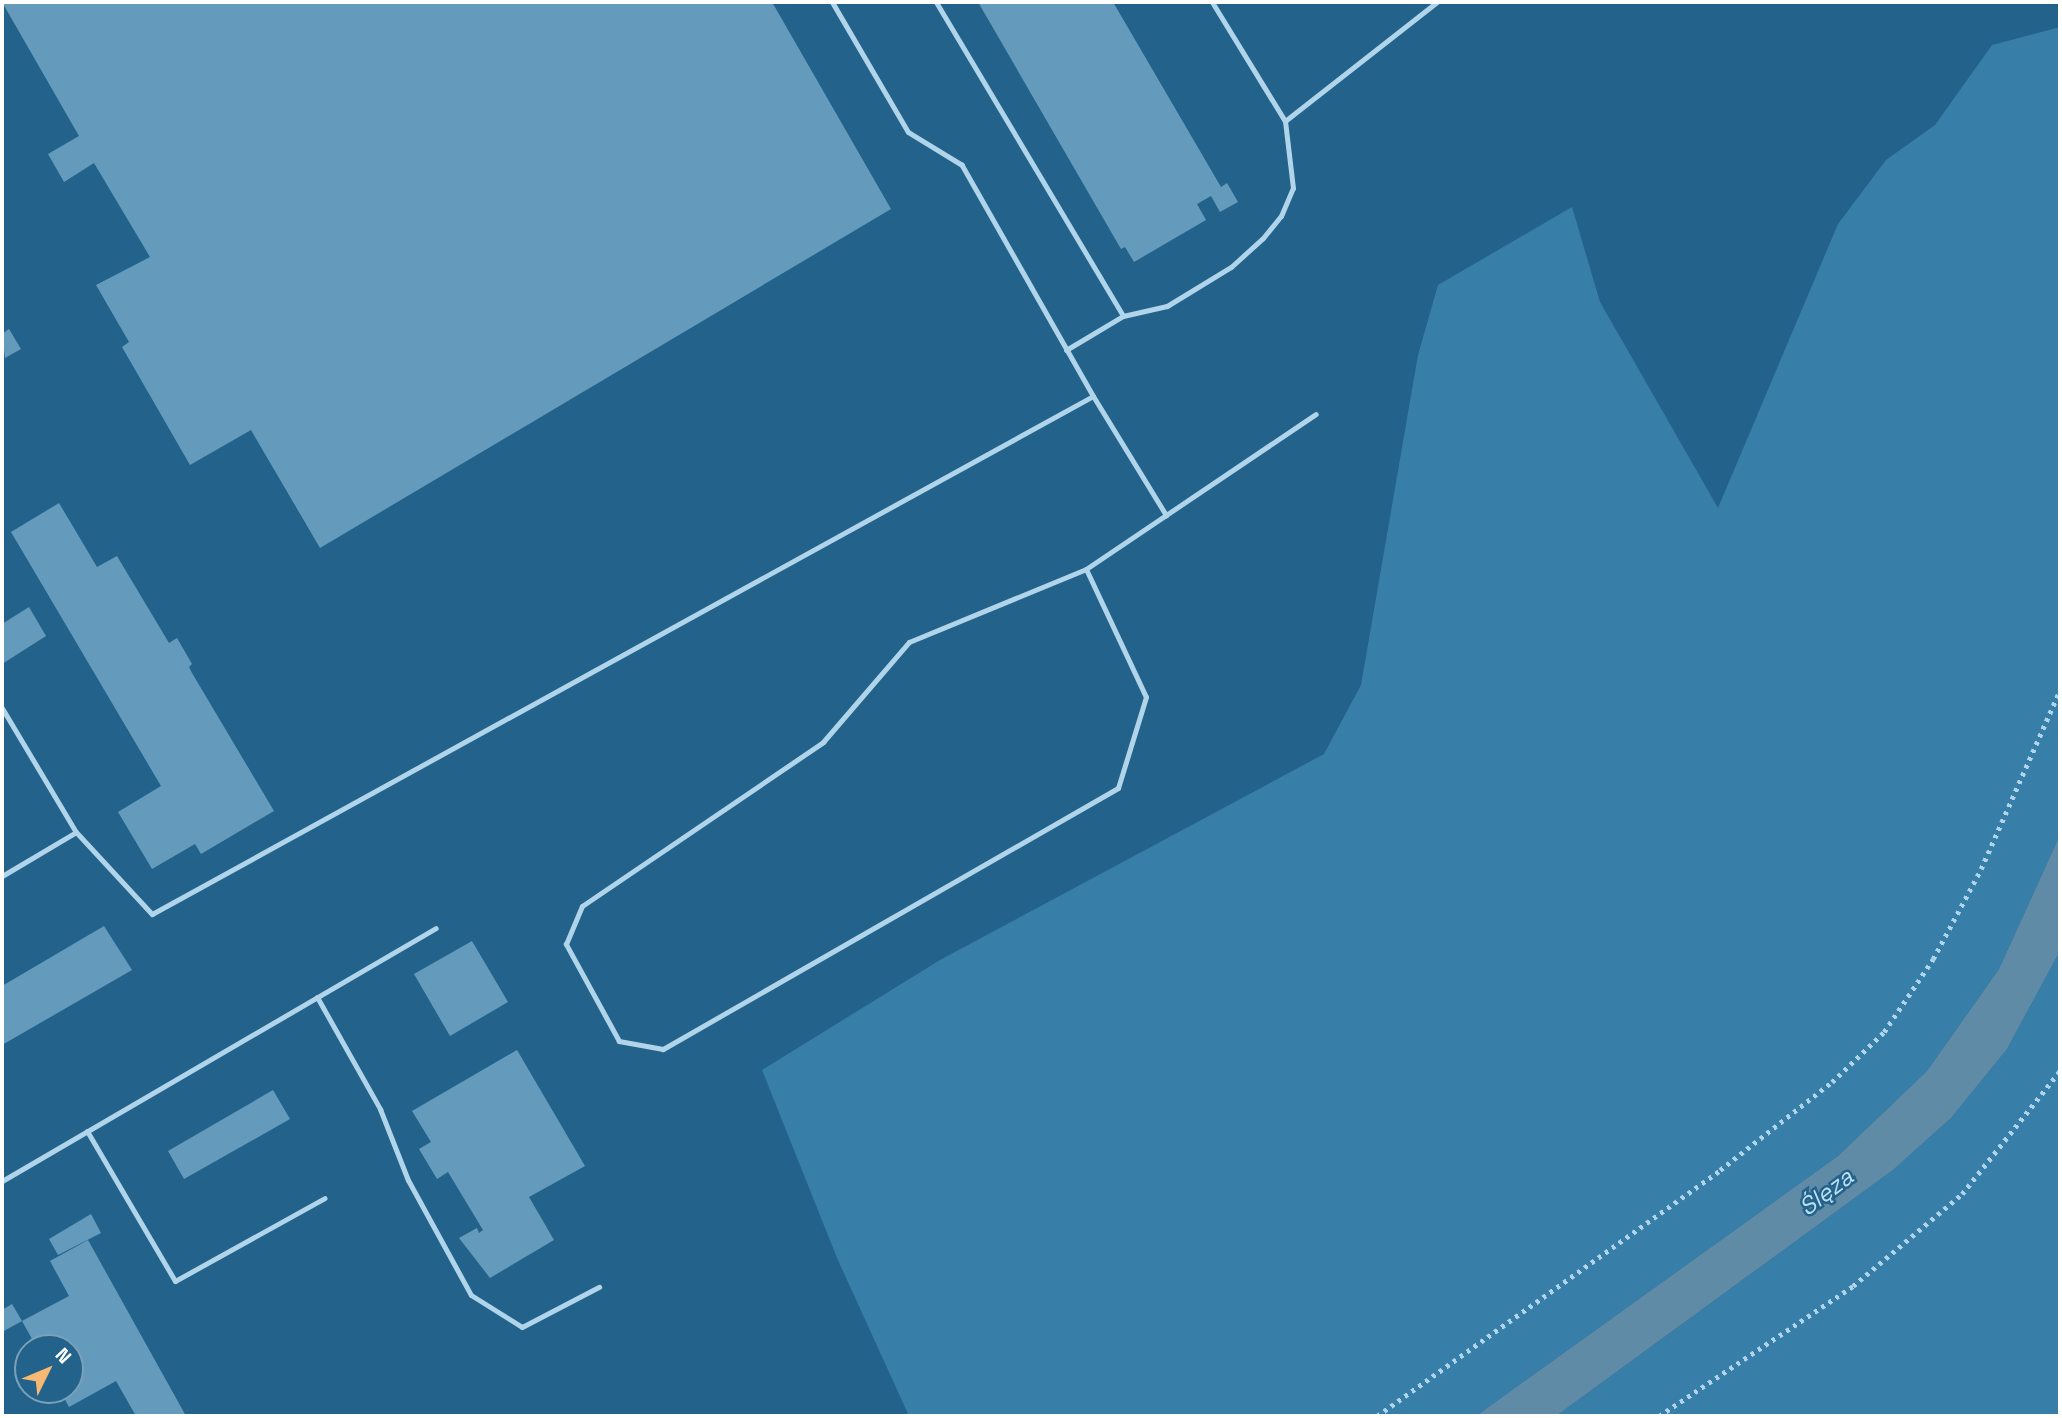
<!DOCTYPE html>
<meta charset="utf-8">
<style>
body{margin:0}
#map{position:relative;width:2062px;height:1418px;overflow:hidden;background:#23638b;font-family:"Space Grotesk",sans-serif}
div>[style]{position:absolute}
.green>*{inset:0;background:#377ea8}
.water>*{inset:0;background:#608ba6}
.building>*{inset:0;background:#649bbd}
.path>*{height:4.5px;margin-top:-2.25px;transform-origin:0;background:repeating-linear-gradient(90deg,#b0d5eb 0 3.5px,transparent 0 8.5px)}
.service>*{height:5px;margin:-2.5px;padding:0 2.5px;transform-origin:2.5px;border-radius:2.5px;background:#b0d5eb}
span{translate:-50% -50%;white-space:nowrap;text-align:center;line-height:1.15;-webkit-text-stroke:5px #23638b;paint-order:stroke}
.water-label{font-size:24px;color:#bcdef2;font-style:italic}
.frame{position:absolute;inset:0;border:4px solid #fff;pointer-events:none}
.north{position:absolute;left:14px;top:1334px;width:70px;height:70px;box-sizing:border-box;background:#23638b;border:2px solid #7ba1b9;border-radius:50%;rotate:47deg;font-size:19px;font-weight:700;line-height:28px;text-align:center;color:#fff}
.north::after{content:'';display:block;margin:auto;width:24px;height:32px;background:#f6b872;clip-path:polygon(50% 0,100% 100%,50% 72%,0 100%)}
</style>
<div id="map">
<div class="green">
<div style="clip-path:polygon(2060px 27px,2060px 835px,1999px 969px,1927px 1071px,1838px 1156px,1476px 1416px,909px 1416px,837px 1258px,762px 1070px,940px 960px,1324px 754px,1361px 685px,1418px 355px,1438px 285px,1572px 207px,1600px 302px,1718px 508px,1838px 224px,1886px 160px,1935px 125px,1992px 45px)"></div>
<div style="clip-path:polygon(2060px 951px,2060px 1416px,1556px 1416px,1893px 1170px,1951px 1118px,2007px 1049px)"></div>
</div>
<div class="water">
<div style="clip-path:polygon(2060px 835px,2060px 951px,2007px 1049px,1951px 1118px,1893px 1170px,1556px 1416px,1476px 1416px,1838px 1156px,1927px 1071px,1999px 969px)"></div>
</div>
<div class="building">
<div style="clip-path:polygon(2px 2px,772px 2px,891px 209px,320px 548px,251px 430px,190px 465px,122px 347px,129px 342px,96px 285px,150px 257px,94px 163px,64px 182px,48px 154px,79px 136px)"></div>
<div style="clip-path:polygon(978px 2px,1113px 2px,1221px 187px,1227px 183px,1238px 202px,1220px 212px,1211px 196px,1197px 204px,1206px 220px,1134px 262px,1125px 247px,1121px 249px)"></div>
<div style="clip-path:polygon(9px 329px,21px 349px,5px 358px,2px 334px)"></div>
<div style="clip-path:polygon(59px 503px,97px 567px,117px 556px,169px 643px,177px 638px,192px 664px,189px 667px,192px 673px,274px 811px,201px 854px,195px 844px,152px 869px,118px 812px,161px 786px,11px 532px)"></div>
<div style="clip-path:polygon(29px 607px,46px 636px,2px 664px,2px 624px)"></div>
<div style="clip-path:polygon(104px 926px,132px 970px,2px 1045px,2px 986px)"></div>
<div style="clip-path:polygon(472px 941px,508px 1002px,450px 1036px,414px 974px)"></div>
<div style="clip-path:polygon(517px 1050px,585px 1166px,529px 1197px,554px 1240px,490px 1278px,459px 1238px,477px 1228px,479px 1233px,483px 1230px,448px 1172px,437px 1179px,419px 1149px,431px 1142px,412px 1111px)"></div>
<div style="clip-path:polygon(273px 1090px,290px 1119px,184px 1179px,168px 1151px)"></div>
<div style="clip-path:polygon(91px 1214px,101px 1233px,58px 1255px,49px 1239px)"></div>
<div style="clip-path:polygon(88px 1240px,186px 1416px,136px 1416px,116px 1381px,69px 1407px,60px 1390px,70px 1390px,70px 1348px,37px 1348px,22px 1321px,69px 1296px,50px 1261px)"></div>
<div style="clip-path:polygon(12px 1304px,22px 1321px,2px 1332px,2px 1310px)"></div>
</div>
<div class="path">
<div style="left:1377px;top:1416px;width:422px;rotate:-35.6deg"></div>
<div style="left:1720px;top:1170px;width:142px;rotate:-38.2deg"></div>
<div style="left:1832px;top:1082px;width:72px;rotate:-43.9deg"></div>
<div style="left:1884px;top:1032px;width:88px;rotate:-56.1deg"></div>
<div style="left:1933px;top:959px;width:102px;rotate:-61.9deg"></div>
<div style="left:1981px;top:869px;width:196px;rotate:-66.2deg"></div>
<div style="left:1659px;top:1416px;width:234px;rotate:-33.8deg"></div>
<div style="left:1853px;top:1286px;width:143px;rotate:-40.2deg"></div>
<div style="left:1962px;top:1194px;width:157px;rotate:-51.5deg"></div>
</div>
<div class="service">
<div style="left:936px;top:2px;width:365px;rotate:59.2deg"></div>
<div style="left:1212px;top:2px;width:140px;rotate:58.5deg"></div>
<div style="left:1066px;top:350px;width:66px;rotate:-30.8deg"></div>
<div style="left:1123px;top:316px;width:45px;rotate:-12.8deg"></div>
<div style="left:1167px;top:306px;width:75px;rotate:-31.4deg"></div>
<div style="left:1231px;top:267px;width:43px;rotate:-42.2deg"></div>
<div style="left:1263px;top:238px;width:28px;rotate:-51deg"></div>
<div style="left:1281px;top:216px;width:30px;rotate:-67deg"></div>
<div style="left:1293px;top:188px;width:67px;rotate:-96.8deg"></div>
<div style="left:1285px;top:121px;width:193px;rotate:-38.1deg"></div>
<div style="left:1093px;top:396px;width:140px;rotate:58.5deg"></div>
<div style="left:1086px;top:569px;width:141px;rotate:64.9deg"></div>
<div style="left:1146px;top:697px;width:95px;rotate:107.1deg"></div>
<div style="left:1118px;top:788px;width:525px;rotate:150.16deg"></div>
<div style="left:663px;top:1049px;width:45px;rotate:-169.7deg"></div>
<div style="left:619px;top:1041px;width:111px;rotate:-118.7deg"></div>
<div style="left:566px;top:944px;width:41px;rotate:-67.2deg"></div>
<div style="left:582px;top:906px;width:292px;rotate:-34.2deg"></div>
<div style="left:823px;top:742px;width:132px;rotate:-49.3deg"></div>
<div style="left:909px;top:642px;width:191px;rotate:-22.4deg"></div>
<div style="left:1086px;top:569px;width:277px;rotate:-34deg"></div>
<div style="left:2px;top:708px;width:144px;rotate:59.2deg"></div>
<div style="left:76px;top:832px;width:112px;rotate:47.2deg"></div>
<div style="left:152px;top:914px;width:1074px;rotate:-28.83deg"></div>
<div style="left:1093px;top:396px;width:266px;rotate:-119.6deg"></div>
<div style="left:962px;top:165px;width:63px;rotate:-148.6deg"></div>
<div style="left:908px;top:132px;width:151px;rotate:-120.3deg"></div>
<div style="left:2px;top:876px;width:86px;rotate:-30.7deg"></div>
<div style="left:317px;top:997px;width:129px;rotate:60.6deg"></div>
<div style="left:380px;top:1109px;width:76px;rotate:68.5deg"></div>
<div style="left:408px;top:1180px;width:131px;rotate:61.3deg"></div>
<div style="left:471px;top:1295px;width:60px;rotate:32.1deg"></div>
<div style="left:522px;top:1327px;width:87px;rotate:-27.5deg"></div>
<div style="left:87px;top:1131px;width:174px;rotate:59.6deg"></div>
<div style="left:175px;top:1281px;width:171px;rotate:-29deg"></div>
<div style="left:2px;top:1181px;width:502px;rotate:-30.24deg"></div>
</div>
<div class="water-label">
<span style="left:1826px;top:1192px;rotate:-37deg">Ślęza</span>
</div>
<div class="frame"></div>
<div class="north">N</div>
</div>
